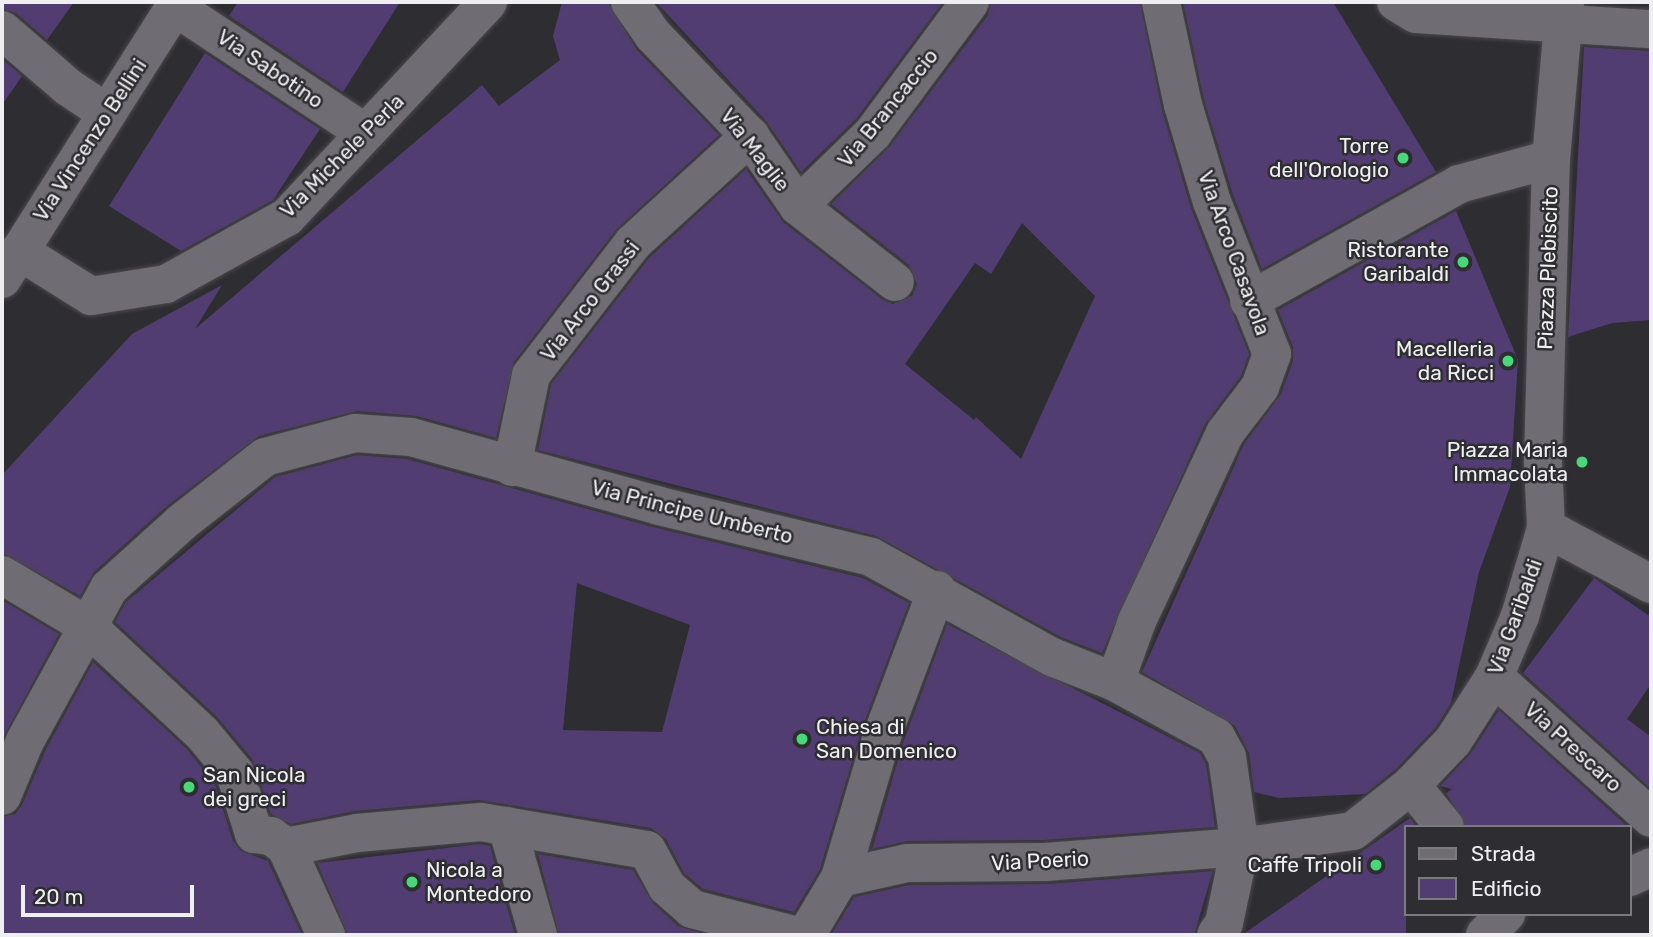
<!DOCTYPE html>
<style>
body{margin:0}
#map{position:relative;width:1653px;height:937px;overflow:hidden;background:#2e2d32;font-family:Rubik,sans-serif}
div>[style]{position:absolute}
.building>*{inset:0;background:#523d72}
.roads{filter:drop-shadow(0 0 2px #4b494e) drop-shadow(0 0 2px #4b494e)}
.street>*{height:38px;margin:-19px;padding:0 19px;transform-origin:19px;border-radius:19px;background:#6f6d73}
.secondary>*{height:38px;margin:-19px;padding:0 19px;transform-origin:19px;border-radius:19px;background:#6f6d73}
.dots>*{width:19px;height:19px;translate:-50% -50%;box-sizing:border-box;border:4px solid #2e2d32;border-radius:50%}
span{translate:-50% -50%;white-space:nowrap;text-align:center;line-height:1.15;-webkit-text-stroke:5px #2e2d32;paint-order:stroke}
.street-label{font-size:21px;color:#efeef1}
.poi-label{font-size:21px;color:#efeef1}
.right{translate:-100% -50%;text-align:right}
.left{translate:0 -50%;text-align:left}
.frame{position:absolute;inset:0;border:4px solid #efeef1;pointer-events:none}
.legend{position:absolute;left:1404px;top:825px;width:228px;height:91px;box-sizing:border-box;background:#2e2d32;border:2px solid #7b7a7e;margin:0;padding:9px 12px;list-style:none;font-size:21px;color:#efeef1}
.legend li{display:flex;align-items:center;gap:14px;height:35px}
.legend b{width:35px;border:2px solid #7b7a7e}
.scale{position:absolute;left:21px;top:885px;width:173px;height:32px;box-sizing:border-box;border:4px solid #efeef1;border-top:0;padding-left:9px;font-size:21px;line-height:24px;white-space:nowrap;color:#efeef1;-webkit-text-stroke:5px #2e2d32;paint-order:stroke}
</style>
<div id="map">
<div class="building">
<div style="clip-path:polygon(2px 2px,74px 2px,47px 40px,16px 13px,2px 9px)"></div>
<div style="clip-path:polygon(238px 2px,400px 2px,343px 92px,229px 16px)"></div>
<div style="clip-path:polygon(562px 2px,608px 2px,637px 50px,719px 135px,616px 230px,514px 362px,496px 438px,417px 416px,357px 411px,259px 436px,167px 506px,94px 572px,80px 596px,2px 553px,2px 475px,132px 334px,222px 285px,195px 329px,482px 85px,499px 106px,560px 60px,553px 36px)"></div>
<div style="clip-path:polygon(656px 2px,943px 2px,856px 119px,801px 172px,766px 121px)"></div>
<div style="clip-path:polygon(evenodd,991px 2px,1140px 2px,1162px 110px,1191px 208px,1249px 354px,1241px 376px,1205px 424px,1102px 653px,1061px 637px,876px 536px,538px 450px,551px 384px,649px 258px,746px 169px,783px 222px,882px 299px,893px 304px,912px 296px,917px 284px,909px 265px,831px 204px,890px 146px,988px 15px,991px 2px,1022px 223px,1095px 296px,1021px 459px,976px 417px,974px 420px,905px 364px,975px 263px,991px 274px,1022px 223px)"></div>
<div style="clip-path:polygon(1183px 2px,1333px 2px,1436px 172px,1262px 269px,1233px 195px,1204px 100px)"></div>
<div style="clip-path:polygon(1584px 47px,1651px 51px,1651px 320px,1612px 323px,1568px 337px)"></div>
<div style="clip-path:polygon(205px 53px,320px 129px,273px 200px,181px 251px,109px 206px)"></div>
<div style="clip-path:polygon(2px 59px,22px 76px,2px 105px)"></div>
<div style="clip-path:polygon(1456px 211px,1518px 360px,1510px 487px,1479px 572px,1451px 703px,1436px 727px,1396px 769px,1365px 794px,1279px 798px,1254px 792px,1249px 753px,1235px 726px,1142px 672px,1244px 444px,1281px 394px,1293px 361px,1293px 347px,1278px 310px)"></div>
<div style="clip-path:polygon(evenodd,357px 455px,407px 459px,653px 527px,863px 578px,909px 603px,862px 728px,820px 869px,794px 912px,703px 889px,684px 873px,666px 839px,651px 828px,479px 800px,355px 811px,291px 824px,271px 814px,252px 759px,217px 717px,115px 622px,126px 602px,275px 477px,357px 455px,577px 583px,690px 625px,662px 732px,563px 730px,577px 583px)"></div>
<div style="clip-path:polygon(1594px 578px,1651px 617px,1651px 684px,1627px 719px,1651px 737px,1651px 789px,1523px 673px)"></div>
<div style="clip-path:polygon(2px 600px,59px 634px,2px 740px)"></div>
<div style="clip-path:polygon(947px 624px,1200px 753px,1206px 764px,1215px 827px,1044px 840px,907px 841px,872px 849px,903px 743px)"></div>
<div style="clip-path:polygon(93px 662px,186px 748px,215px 784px,233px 841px,241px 851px,268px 861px,302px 935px,2px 935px,2px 817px,15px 814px,22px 805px,45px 751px)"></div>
<div style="clip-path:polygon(1499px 710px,1628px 827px,1466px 827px,1446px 793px,1452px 789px,1440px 786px,1471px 753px)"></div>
<div style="clip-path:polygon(1410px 818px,1417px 827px,1406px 827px,1406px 935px,1242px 935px)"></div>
<div style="clip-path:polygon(480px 844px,490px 846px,515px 935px,348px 935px,317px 863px)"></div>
<div style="clip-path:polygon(538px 854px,633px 870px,653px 903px,678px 926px,706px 935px,559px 935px)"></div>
<div style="clip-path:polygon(1213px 871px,1194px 935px,831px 935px,854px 897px,909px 885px,1047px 884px)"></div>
</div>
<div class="roads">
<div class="street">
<div style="left:630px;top:2px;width:40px;rotate:55.1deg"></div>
<div style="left:653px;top:35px;width:140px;rotate:46.2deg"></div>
<div style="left:750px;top:136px;width:85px;rotate:55.6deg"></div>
<div style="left:798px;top:206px;width:123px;rotate:38.1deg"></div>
<div style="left:1396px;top:2px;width:23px;rotate:31deg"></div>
<div style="left:1416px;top:14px;width:235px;rotate:3.7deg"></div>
<div style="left:175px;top:7px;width:227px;rotate:33.5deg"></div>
<div style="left:2px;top:30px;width:87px;rotate:40.8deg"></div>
<div style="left:68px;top:87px;width:47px;rotate:33.7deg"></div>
<div style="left:798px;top:206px;width:105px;rotate:-44.2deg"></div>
<div style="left:873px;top:133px;width:163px;rotate:-53.5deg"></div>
<div style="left:19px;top:251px;width:85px;rotate:32deg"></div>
<div style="left:91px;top:296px;width:76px;rotate:-9.1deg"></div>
<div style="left:166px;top:284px;width:138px;rotate:-29deg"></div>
<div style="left:287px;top:217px;width:294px;rotate:-46.9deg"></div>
<div style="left:1249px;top:301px;width:240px;rotate:-29.1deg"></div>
<div style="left:1459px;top:184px;width:95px;rotate:-15.2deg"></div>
<div style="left:512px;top:467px;width:94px;rotate:-78.3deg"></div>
<div style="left:531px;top:375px;width:167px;rotate:-52.3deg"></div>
<div style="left:633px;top:243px;width:159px;rotate:-42.4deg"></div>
<div style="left:1546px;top:528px;width:119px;rotate:28.1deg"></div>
<div style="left:2px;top:575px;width:98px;rotate:30.8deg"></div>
<div style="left:86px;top:625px;width:158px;rotate:43deg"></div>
<div style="left:202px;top:733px;width:52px;rotate:50.5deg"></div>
<div style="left:235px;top:773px;width:64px;rotate:72.7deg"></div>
<div style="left:254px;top:834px;width:17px;rotate:7deg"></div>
<div style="left:271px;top:836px;width:19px;rotate:36deg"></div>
<div style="left:286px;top:847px;width:72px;rotate:-11.2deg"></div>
<div style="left:357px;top:833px;width:124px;rotate:-5.1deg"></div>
<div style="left:481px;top:822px;width:168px;rotate:9.6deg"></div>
<div style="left:647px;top:850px;width:42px;rotate:61.6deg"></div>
<div style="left:667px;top:887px;width:33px;rotate:41deg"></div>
<div style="left:692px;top:909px;width:105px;rotate:14.3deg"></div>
<div style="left:1494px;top:677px;width:211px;rotate:41.9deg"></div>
<div style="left:1115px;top:682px;width:65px;rotate:-70.2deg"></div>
<div style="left:1137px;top:621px;width:208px;rotate:-64.9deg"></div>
<div style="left:1225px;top:433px;width:58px;rotate:-52.7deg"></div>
<div style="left:1260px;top:387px;width:35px;rotate:-70deg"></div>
<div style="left:1272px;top:354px;width:163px;rotate:-111.5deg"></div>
<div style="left:1212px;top:202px;width:101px;rotate:-106.6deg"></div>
<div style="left:1183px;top:105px;width:105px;rotate:-102.1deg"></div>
<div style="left:1411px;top:785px;width:54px;rotate:51deg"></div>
<div style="left:2px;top:796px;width:60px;rotate:-67.3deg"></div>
<div style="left:25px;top:741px;width:175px;rotate:-61.2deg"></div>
<div style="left:109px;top:588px;width:98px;rotate:-42.1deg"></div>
<div style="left:182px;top:522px;width:105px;rotate:-38.1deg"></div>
<div style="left:265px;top:457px;width:93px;rotate:-14.9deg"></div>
<div style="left:355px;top:433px;width:56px;rotate:4.1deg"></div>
<div style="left:411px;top:437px;width:257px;rotate:15.5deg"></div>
<div style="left:659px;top:506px;width:218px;rotate:13.5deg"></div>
<div style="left:871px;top:557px;width:207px;rotate:28.9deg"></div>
<div style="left:1052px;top:657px;width:68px;rotate:21.6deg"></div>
<div style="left:1115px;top:682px;width:115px;rotate:28.6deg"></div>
<div style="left:1216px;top:737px;width:23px;rotate:61deg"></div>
<div style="left:1227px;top:757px;width:91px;rotate:81.8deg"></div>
<div style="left:1240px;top:847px;width:78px;rotate:101.9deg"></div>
<div style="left:1224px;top:923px;width:14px;rotate:124deg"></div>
<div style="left:507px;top:826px;width:113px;rotate:74.1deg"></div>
<div style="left:286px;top:847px;width:97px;rotate:65.6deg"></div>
<div style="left:1630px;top:877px;width:23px;rotate:-25deg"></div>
<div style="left:840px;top:878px;width:69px;rotate:-12.6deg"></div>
<div style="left:907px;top:863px;width:138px;rotate:-0.4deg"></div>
<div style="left:1045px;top:862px;width:196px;rotate:-4.4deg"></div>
<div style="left:1240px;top:847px;width:114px;rotate:-8.1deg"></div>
<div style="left:1353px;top:831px;width:74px;rotate:-38.4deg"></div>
<div style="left:1411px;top:785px;width:61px;rotate:-46.3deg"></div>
<div style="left:1453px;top:741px;width:76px;rotate:-57.4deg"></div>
<div style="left:1494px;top:677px;width:66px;rotate:-66.9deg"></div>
<div style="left:1520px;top:616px;width:92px;rotate:-73.5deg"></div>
<div style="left:1546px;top:528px;width:66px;rotate:-92.6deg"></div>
<div style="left:1543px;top:462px;width:303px;rotate:-88.5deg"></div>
<div style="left:1551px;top:159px;width:158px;rotate:-84.9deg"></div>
<div style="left:806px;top:935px;width:66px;rotate:-59.2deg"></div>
<div style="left:840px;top:878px;width:148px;rotate:-73.5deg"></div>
<div style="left:882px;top:736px;width:156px;rotate:-69.4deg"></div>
<div style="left:1485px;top:935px;width:30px;rotate:-45deg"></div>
</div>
<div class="secondary">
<div style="left:2px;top:279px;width:328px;rotate:-57.6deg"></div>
</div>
</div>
<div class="dots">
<div style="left:1403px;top:158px;background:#48d779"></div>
<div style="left:1463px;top:262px;background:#48d779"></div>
<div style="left:1508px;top:361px;background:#48d779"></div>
<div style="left:1582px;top:462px;background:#48d779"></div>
<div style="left:802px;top:739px;background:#48d779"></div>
<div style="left:189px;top:787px;background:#48d779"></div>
<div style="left:1376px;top:865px;background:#48d779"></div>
<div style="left:412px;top:882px;background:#48d779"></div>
</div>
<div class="street-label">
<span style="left:270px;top:69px;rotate:34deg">Via Sabotino</span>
<span style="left:888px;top:108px;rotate:-51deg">Via Brancaccio</span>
<span style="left:90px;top:140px;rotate:-57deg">Via Vincenzo Bellini</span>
<span style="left:755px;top:150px;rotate:52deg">Via Maglie</span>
<span style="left:342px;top:156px;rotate:-45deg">Via Michele Perla</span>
<span style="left:1234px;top:253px;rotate:70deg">Via Arco Casavola</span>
<span style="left:1548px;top:268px;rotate:-88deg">Piazza Plebiscito</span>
<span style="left:590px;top:301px;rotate:-52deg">Via Arco Grassi</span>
<span style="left:692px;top:512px;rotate:14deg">Via Principe Umberto</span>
<span style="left:1515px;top:617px;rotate:-70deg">Via Garibaldi</span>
<span style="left:1573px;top:747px;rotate:42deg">Via Prescaro</span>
<span style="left:1040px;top:861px;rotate:-3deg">Via Poerio</span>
</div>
<div class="poi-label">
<span class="right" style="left:1389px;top:158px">Torre<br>dell'Orologio</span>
<span class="right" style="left:1449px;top:262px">Ristorante<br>Garibaldi</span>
<span class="right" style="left:1494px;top:361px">Macelleria<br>da Ricci</span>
<span class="right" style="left:1568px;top:462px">Piazza Maria<br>Immacolata</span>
<span class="left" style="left:816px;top:739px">Chiesa di<br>San Domenico</span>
<span class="left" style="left:203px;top:787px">San Nicola<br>dei greci</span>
<span class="right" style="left:1362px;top:865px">Caffe Tripoli</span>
<span class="left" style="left:426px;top:882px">Nicola a<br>Montedoro</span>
</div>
<div class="frame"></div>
<ul class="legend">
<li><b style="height:9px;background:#6f6d73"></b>Strada</li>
<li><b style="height:19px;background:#523d72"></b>Edificio</li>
</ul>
<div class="scale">20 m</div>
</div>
